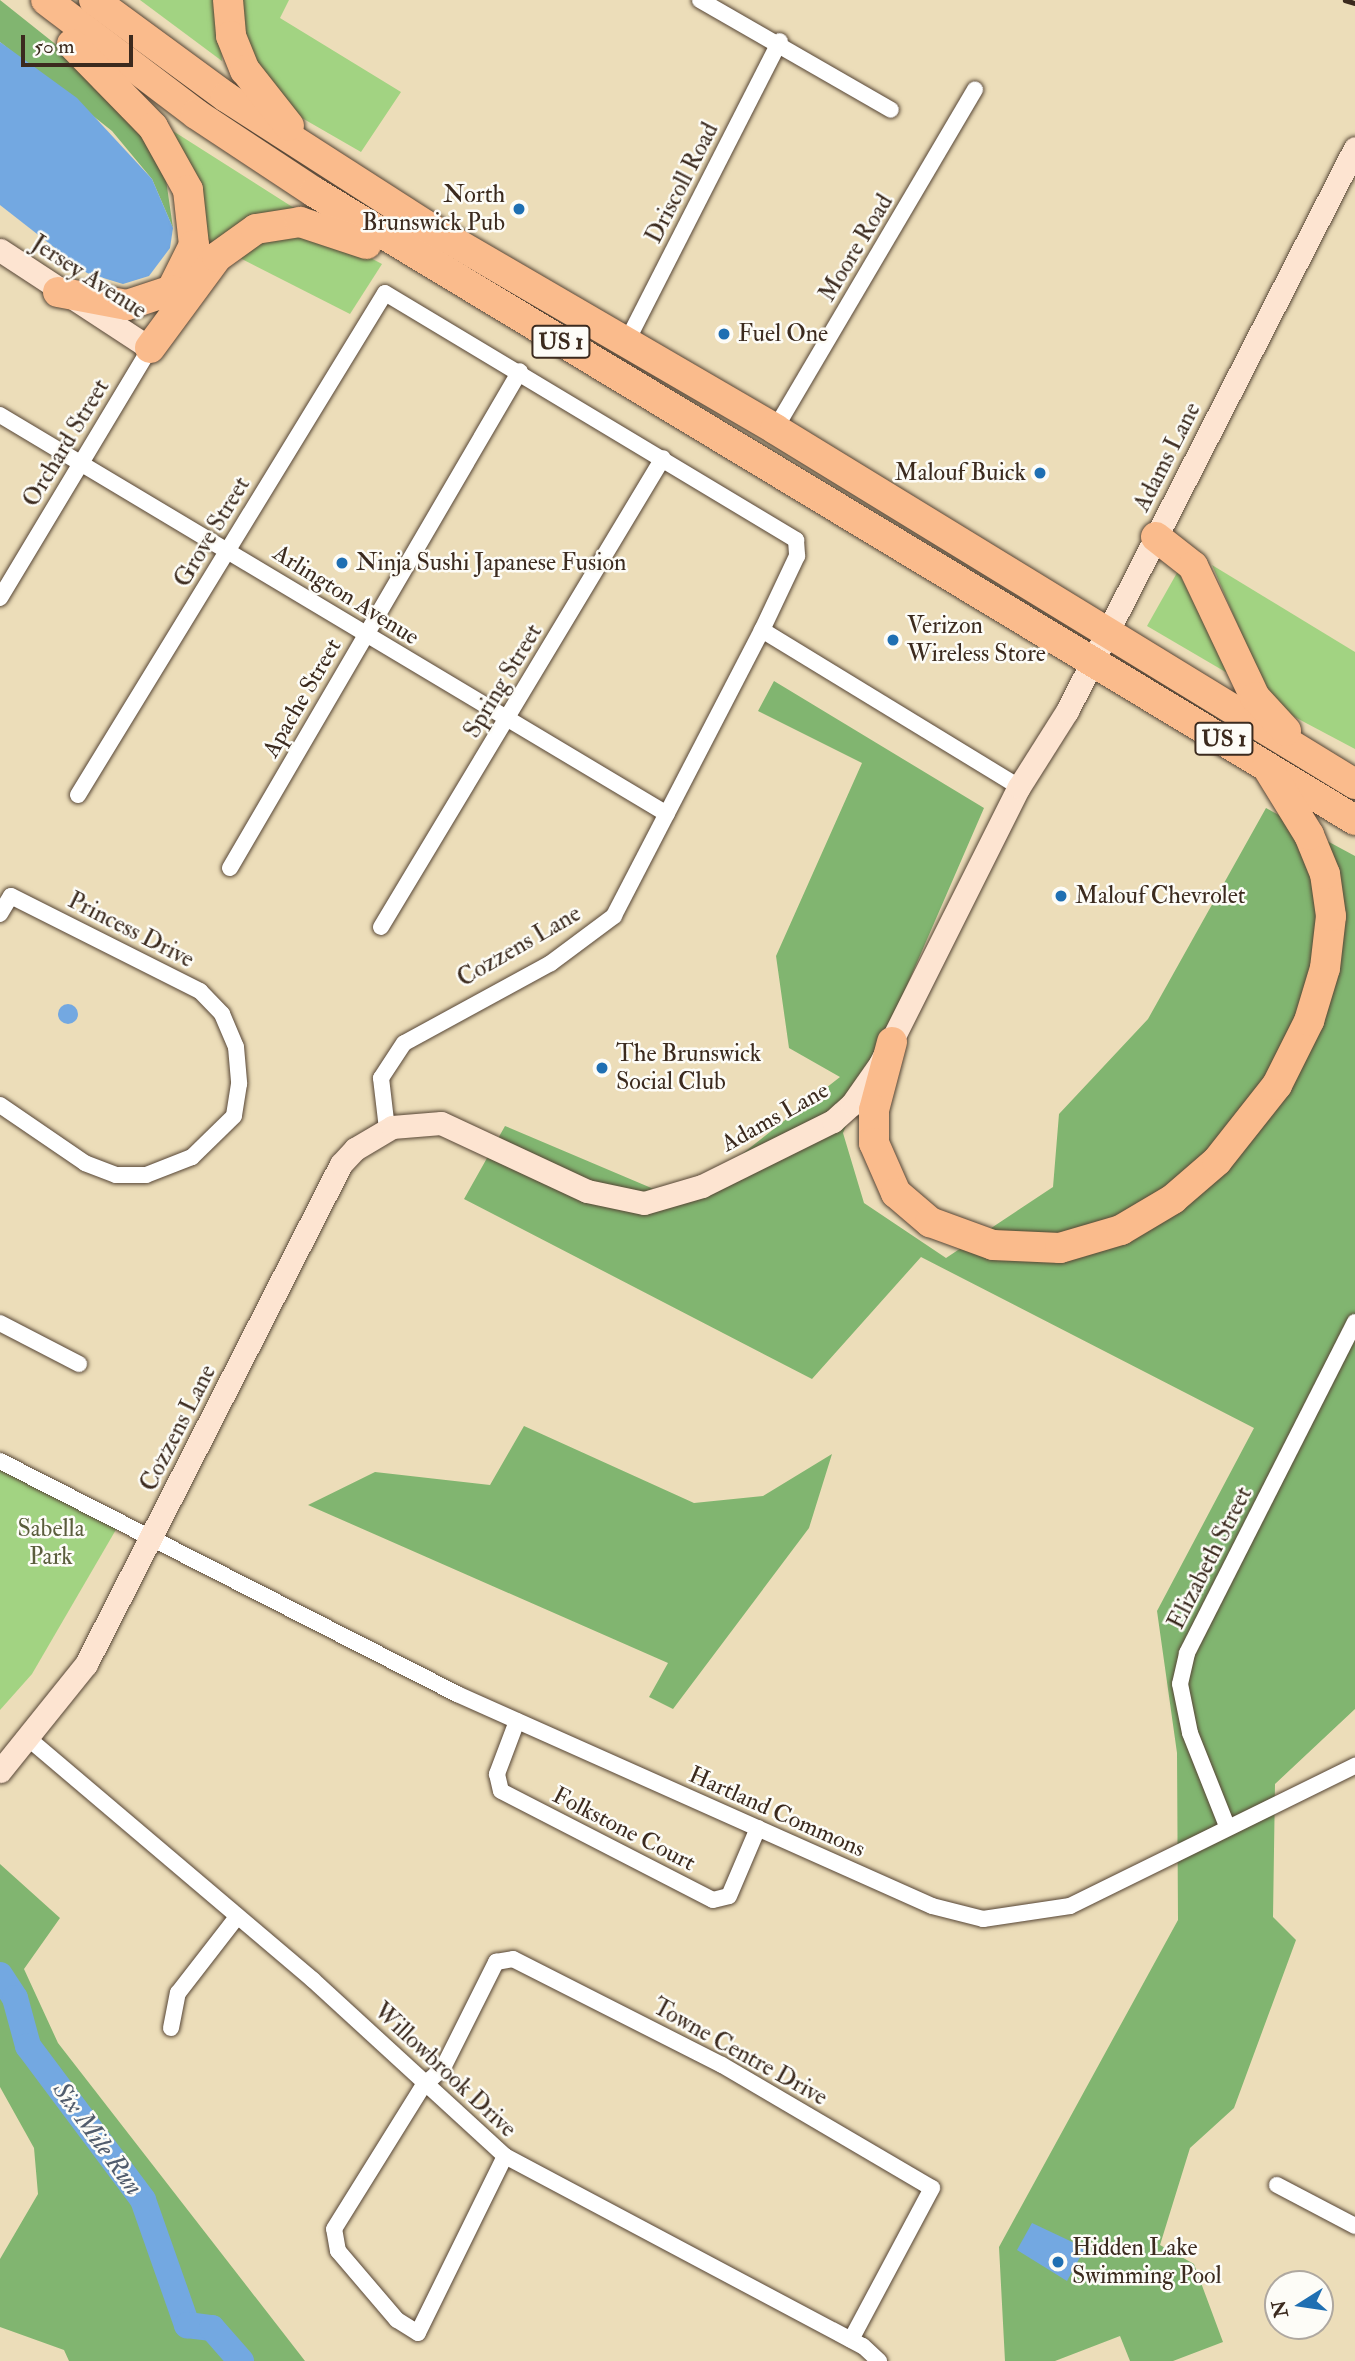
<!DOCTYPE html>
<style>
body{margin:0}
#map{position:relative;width:1355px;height:2361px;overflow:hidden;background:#ecddb9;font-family:"IM FELL Double Pica",serif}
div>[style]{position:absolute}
.green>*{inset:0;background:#a2d382}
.forest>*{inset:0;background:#81b570}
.water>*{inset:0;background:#73a8e1}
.round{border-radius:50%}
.river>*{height:26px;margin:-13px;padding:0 13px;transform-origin:13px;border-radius:13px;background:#73a8e1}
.roads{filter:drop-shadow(0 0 2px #564535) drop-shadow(0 0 2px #564535)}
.street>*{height:16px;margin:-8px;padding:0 8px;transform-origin:8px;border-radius:8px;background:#fff}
.secondary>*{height:23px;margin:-11.5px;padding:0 11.5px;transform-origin:11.5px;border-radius:11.5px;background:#fde4d1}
.highway>*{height:30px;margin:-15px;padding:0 15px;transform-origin:15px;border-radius:15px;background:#fabb8c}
.rail>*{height:4.5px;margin:-2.25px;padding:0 2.25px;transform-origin:2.25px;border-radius:2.25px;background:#3b2a1e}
.dots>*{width:19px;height:19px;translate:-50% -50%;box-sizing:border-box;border:4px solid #fdfcf7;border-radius:50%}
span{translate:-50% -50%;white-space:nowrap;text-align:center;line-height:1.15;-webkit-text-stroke:5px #fdfcf7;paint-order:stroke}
.shield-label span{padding:2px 5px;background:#fdfcf7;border:2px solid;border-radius:5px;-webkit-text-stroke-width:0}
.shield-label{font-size:23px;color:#3b2a1e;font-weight:700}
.street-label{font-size:24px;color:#3b2a1e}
.poi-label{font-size:24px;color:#3b2a1e}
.right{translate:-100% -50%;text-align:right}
.left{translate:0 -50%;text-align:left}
.park-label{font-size:24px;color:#5a5d3c}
.water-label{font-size:26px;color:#515c6c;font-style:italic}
.north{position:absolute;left:1264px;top:2270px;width:70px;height:70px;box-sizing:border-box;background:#fdfcf7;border:2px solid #afa8a0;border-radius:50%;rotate:258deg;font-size:19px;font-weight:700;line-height:28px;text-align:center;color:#3b2a1e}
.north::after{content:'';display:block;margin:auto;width:24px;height:32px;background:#1f6fb2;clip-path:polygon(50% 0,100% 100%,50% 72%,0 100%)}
.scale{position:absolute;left:21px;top:35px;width:112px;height:32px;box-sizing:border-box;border:4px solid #3b2a1e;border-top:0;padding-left:9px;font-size:21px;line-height:24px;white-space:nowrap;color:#3b2a1e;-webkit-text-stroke:5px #fdfcf7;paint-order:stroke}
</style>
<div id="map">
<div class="green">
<div style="clip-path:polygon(140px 0,219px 0,222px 61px)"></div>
<div style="clip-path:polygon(241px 0,289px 0,280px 18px,401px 92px,361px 152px,295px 114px,254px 70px,238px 22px)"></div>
<div style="clip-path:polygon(173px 131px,294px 208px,207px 249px,198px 185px)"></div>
<div style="clip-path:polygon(272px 234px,325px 234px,382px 264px,350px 314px,236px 256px)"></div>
<div style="clip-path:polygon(1212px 565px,1355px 652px,1355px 749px,1272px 705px)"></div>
<div style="clip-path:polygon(1178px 571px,1229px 674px,1147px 626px)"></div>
<div style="clip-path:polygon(0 1458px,121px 1521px,32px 1674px,0 1710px)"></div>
</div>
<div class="forest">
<div style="clip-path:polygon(0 0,98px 78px,164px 166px,173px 228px,152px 179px,112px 131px,0 42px)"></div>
<div style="clip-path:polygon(774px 681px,984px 808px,843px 1133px,864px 1203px,946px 1258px,1053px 1187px,1059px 1114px,1148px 1019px,1266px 808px,1355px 856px,1355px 1709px,1275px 1784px,1273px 1917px,1296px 1940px,1234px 2108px,1190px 2148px,1160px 2245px,1194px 2264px,1223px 2342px,1173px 2361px,1130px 2361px,1120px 2336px,1055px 2361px,1005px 2361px,999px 2247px,1178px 1920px,1177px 1753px,1157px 1611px,1254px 1428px,921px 1257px,812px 1379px,464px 1199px,505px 1126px,682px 1201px,840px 1077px,789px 1048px,776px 956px,862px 763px,758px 711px)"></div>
<div style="clip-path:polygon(524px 1426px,694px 1503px,763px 1496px,832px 1454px,809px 1528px,673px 1709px,649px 1697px,668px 1663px,308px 1505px,375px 1472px,490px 1485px)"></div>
<div style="clip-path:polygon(0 1864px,60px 1918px,24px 1969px,58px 2043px,305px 2361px,69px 2361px,64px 2350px,0 2327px,0 2259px,38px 2194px,34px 2148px,0 2087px)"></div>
</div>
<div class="water">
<div style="clip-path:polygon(0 42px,77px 98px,152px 179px,173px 228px,170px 248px,149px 276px,123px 284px,87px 273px,0 205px)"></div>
<div class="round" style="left:58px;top:1004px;width:20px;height:20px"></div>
<div style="clip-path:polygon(1032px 2223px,1085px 2248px,1067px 2281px,1017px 2250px)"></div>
</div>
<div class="river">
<div style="left:0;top:1975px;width:27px;rotate:57deg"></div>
<div style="left:15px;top:1998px;width:50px;rotate:74.8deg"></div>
<div style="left:28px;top:2046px;width:192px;rotate:53.2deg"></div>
<div style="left:143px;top:2200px;width:133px;rotate:70.6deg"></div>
<div style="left:187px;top:2325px;width:25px;rotate:7deg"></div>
<div style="left:212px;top:2328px;width:44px;rotate:48.7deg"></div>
</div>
<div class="roads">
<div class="street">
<div style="left:700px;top:0;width:220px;rotate:29.9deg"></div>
<div style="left:625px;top:345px;width:341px;rotate:-63deg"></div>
<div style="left:0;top:415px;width:777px;rotate:30.89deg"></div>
<div style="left:775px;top:429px;width:394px;rotate:-59.5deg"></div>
<div style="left:0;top:598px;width:292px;rotate:-59deg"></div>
<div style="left:762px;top:630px;width:301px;rotate:31.4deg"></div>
<div style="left:78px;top:795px;width:588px;rotate:-58.55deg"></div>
<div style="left:385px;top:293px;width:480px;rotate:31deg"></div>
<div style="left:796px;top:540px;width:16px;rotate:86deg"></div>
<div style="left:797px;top:556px;width:82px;rotate:115.3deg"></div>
<div style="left:762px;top:630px;width:322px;rotate:117.4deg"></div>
<div style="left:614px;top:916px;width:79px;rotate:143.3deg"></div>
<div style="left:551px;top:963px;width:167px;rotate:151.4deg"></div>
<div style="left:404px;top:1043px;width:42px;rotate:123.3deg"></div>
<div style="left:381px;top:1078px;width:51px;rotate:83.3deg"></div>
<div style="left:230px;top:868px;width:575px;rotate:-59.74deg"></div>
<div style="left:0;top:914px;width:21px;rotate:-59deg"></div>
<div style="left:11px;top:896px;width:212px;rotate:26.7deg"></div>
<div style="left:200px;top:991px;width:32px;rotate:46deg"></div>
<div style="left:222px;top:1014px;width:36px;rotate:67deg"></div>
<div style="left:236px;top:1047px;width:37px;rotate:85deg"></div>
<div style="left:239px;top:1084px;width:32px;rotate:99deg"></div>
<div style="left:234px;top:1116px;width:59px;rotate:135.7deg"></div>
<div style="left:192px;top:1157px;width:49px;rotate:158.6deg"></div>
<div style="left:146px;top:1175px;width:30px;rotate:180deg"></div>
<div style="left:116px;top:1175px;width:33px;rotate:-159deg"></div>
<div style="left:85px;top:1163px;width:103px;rotate:-145.7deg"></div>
<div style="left:381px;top:927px;width:547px;rotate:-58.98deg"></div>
<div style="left:0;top:1323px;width:89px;rotate:27.4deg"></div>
<div style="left:0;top:1461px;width:513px;rotate:27.01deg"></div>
<div style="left:457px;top:1694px;width:520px;rotate:24.05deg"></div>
<div style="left:932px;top:1906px;width:53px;rotate:14.3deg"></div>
<div style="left:983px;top:1919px;width:88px;rotate:-8.5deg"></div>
<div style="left:1070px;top:1906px;width:318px;rotate:-26.2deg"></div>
<div style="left:517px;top:1721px;width:57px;rotate:110.7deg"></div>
<div style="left:497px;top:1774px;width:17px;rotate:77deg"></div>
<div style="left:501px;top:1791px;width:238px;rotate:27.2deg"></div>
<div style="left:713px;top:1900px;width:16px;rotate:-14deg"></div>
<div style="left:729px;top:1896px;width:74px;rotate:-66.9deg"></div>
<div style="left:29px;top:1739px;width:372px;rotate:40.3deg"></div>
<div style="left:313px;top:1980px;width:260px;rotate:42.5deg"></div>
<div style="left:505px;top:2156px;width:405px;rotate:28deg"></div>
<div style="left:863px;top:2346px;width:22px;rotate:43deg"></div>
<div style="left:1227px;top:1826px;width:100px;rotate:-111.7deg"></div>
<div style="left:1190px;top:1733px;width:50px;rotate:-101.5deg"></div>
<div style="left:1180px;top:1684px;width:32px;rotate:-77deg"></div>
<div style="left:1187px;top:1653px;width:371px;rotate:-63.1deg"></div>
<div style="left:171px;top:2028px;width:36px;rotate:-79deg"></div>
<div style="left:178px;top:1993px;width:96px;rotate:-52.2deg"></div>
<div style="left:505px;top:2156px;width:197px;rotate:116.2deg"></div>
<div style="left:418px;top:2333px;width:25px;rotate:-148deg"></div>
<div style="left:397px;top:2320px;width:91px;rotate:-130.5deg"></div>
<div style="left:338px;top:2251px;width:22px;rotate:-100deg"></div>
<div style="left:334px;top:2229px;width:168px;rotate:-58.1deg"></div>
<div style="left:423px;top:2086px;width:27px;rotate:-42deg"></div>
<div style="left:443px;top:2068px;width:119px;rotate:-63.4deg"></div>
<div style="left:496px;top:1962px;width:17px;rotate:-10deg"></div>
<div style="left:513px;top:1959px;width:234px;rotate:26.9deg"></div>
<div style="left:722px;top:2065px;width:243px;rotate:30.4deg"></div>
<div style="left:932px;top:2188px;width:172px;rotate:118.1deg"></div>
<div style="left:1277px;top:2185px;width:88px;rotate:27.7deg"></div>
</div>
<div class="secondary">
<div style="left:0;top:250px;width:179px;rotate:33.2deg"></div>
<div style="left:0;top:1771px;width:137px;rotate:-51.2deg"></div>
<div style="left:86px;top:1664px;width:561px;rotate:-62.98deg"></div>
<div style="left:341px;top:1164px;width:21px;rotate:-47deg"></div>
<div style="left:355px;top:1149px;width:43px;rotate:-30.7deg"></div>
<div style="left:392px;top:1127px;width:49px;rotate:-4.7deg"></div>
<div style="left:441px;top:1123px;width:161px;rotate:25deg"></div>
<div style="left:587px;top:1191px;width:58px;rotate:11.9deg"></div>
<div style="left:644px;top:1203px;width:60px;rotate:-16.3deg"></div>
<div style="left:702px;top:1186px;width:146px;rotate:-26.4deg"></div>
<div style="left:833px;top:1121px;width:25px;rotate:-42deg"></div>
<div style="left:852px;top:1104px;width:49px;rotate:-55deg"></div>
<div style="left:880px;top:1064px;width:310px;rotate:-63.4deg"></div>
<div style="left:1019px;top:787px;width:90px;rotate:-57.7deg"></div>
<div style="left:1067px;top:711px;width:632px;rotate:-62.91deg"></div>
</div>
<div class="highway">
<div style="left:46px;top:0;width:188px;rotate:37.2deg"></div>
<div style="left:196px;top:114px;width:141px;rotate:33.5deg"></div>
<div style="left:314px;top:192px;width:1216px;rotate:31.1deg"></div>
<div style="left:94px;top:0;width:164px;rotate:36.3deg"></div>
<div style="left:226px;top:97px;width:237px;rotate:32.7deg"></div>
<div style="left:425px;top:225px;width:405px;rotate:30.2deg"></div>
<div style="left:775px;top:429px;width:680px;rotate:31.47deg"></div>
<div style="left:228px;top:0;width:36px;rotate:85deg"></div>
<div style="left:231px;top:36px;width:37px;rotate:68deg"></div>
<div style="left:245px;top:70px;width:71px;rotate:51.8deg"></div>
<div style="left:72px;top:44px;width:116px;rotate:45.7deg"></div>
<div style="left:153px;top:127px;width:72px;rotate:60.9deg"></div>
<div style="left:188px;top:190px;width:55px;rotate:83.8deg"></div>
<div style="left:194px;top:245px;width:51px;rotate:116.6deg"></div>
<div style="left:58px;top:292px;width:70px;rotate:10.7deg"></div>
<div style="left:127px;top:305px;width:47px;rotate:-18.4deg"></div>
<div style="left:150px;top:348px;width:113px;rotate:-53.6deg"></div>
<div style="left:217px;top:257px;width:48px;rotate:-35.7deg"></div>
<div style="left:256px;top:229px;width:45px;rotate:-9deg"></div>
<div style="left:300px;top:222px;width:70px;rotate:18.4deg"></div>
<div style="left:1156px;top:537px;width:47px;rotate:38.1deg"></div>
<div style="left:1193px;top:566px;width:145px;rotate:64.7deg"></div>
<div style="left:1255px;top:697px;width:46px;rotate:47.6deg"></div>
<div style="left:892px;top:1042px;width:70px;rotate:104.8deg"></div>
<div style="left:874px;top:1110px;width:33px;rotate:90deg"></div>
<div style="left:874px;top:1143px;width:55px;rotate:66.3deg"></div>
<div style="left:896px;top:1193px;width:45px;rotate:40.5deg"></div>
<div style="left:930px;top:1222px;width:67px;rotate:20.1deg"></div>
<div style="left:993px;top:1245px;width:67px;rotate:2.6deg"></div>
<div style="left:1060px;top:1248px;width:64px;rotate:-16.4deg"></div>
<div style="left:1121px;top:1230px;width:61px;rotate:-30.8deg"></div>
<div style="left:1173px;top:1199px;width:58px;rotate:-40.8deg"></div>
<div style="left:1217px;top:1161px;width:97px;rotate:-51.7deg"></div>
<div style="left:1277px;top:1085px;width:72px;rotate:-63.4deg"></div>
<div style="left:1309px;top:1021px;width:55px;rotate:-73.2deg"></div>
<div style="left:1325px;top:968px;width:52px;rotate:-83.4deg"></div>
<div style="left:1331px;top:916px;width:42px;rotate:-98.1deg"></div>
<div style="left:1325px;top:874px;width:42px;rotate:-112.3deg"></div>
<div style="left:1309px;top:835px;width:80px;rotate:-121.7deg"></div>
</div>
</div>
<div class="rail">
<div style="left:1345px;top:0;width:10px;rotate:17deg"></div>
</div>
<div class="dots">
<div style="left:519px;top:209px;background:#1f6fb2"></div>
<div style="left:724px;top:334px;background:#1f6fb2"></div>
<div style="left:1040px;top:473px;background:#1f6fb2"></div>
<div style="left:342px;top:563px;background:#1f6fb2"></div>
<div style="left:893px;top:640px;background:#1f6fb2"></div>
<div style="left:1061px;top:896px;background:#1f6fb2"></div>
<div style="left:602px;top:1068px;background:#1f6fb2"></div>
<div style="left:1058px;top:2262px;background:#1f6fb2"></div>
</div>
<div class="shield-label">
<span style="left:561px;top:342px">US 1</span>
<span style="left:1224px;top:739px">US 1</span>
</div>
<div class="street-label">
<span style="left:682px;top:183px;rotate:-63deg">Driscoll Road</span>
<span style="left:856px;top:248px;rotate:-59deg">Moore Road</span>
<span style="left:89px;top:277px;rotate:33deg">Jersey Avenue</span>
<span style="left:66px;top:443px;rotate:-59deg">Orchard Street</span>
<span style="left:1167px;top:457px;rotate:-63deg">Adams Lane</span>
<span style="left:212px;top:532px;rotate:-59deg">Grove Street</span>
<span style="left:346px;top:595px;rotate:32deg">Arlington Avenue</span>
<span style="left:503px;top:681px;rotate:-59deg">Spring Street</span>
<span style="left:302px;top:698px;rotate:-60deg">Apache Street</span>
<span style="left:131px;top:930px;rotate:27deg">Princess Drive</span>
<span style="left:519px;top:946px;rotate:-30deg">Cozzens Lane</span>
<span style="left:775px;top:1117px;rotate:-29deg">Adams Lane</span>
<span style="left:178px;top:1428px;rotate:-63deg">Cozzens Lane</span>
<span style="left:1210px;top:1558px;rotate:-63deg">Elizabeth Street</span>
<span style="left:777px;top:1812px;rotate:24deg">Hartland Commons</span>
<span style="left:624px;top:1829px;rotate:27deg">Folkstone Court</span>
<span style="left:740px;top:2052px;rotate:29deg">Towne Centre Drive</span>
<span style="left:445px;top:2070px;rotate:43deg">Willowbrook Drive</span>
</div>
<div class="poi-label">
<span class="right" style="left:505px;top:209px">North<br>Brunswick Pub</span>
<span class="left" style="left:738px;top:334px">Fuel One</span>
<span class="right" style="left:1026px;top:473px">Malouf Buick</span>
<span class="left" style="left:356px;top:563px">Ninja Sushi Japanese Fusion</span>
<span class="left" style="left:907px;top:640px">Verizon<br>Wireless Store</span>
<span class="left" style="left:1075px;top:896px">Malouf Chevrolet</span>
<span class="left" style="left:616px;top:1068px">The Brunswick<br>Social Club</span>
<span class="left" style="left:1072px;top:2262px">Hidden Lake<br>Swimming Pool</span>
</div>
<div class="park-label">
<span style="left:51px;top:1543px">Sabella<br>Park</span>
</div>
<div class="water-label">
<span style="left:97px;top:2139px;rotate:54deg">Six Mile Run</span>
</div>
<div class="north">N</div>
<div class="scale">50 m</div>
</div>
